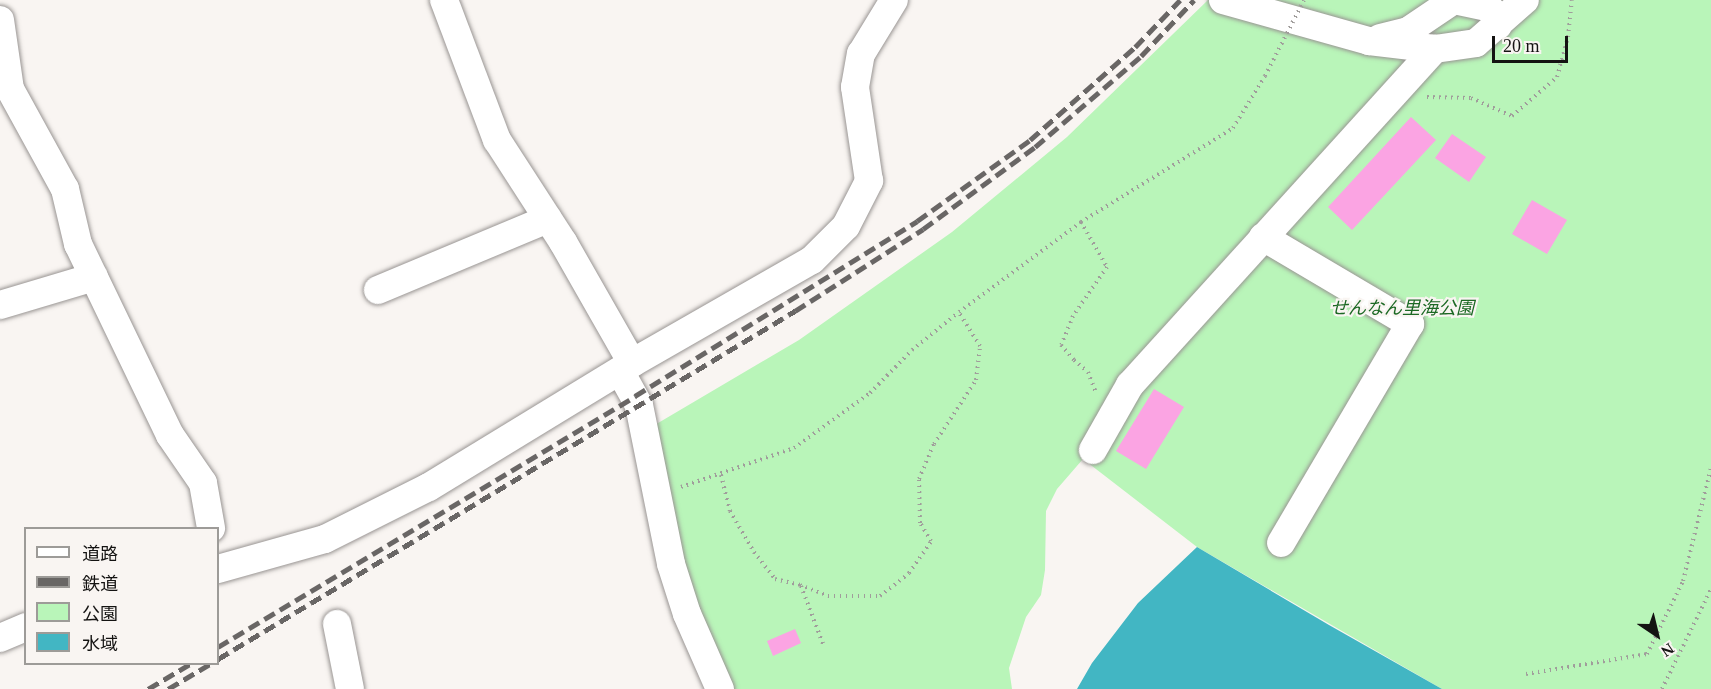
<!DOCTYPE html>
<meta charset="utf-8">
<style>
body{margin:0}
#map{position:relative;width:1711px;height:689px;overflow:hidden;background:#f9f5f2;font-family:"Times New Roman","Noto Sans JP",serif}
div>[style]{position:absolute}
.green>*{inset:0;background:#b9f5b9}
.water>*{inset:0;background:#42b6c3}
.building>*{inset:0;background:#fba4e3}
.path>*{height:4px;margin-top:-2px;transform-origin:0;background:repeating-linear-gradient(90deg,#a09d9b 0 1.5px,transparent 0 6px)}
.roads{filter:drop-shadow(0 0 2px #999593) drop-shadow(0 0 2px #999593)}
.minor>*{height:28px;margin:-14px;padding:0 14px;transform-origin:14px;border-radius:14px;background:#fff}
.rail>*{height:4.5px;margin-top:-2.25px;transform-origin:0;background:repeating-linear-gradient(90deg,#696665 0 12px,transparent 0 18px)}
.path-bridge>*{height:4px;margin-top:-2px;transform-origin:0;background:repeating-linear-gradient(90deg,#a09d9b 0 1.5px,transparent 0 6px)}
span{translate:-50% -50%;white-space:nowrap;text-align:center;line-height:1.15;-webkit-text-stroke:4.5px #f9f5f2;paint-order:stroke}
.park-label{font-size:18px;color:#1c6924;font-style:italic}
.legend{position:absolute;left:24px;top:527px;width:195px;height:138px;box-sizing:border-box;background:#f9f5f2;border:2px solid #9d9b98;margin:0;padding:8px 10px;list-style:none;font-size:18px;color:#141312}
.legend li{display:flex;align-items:center;gap:12px;height:30px}
.legend b{width:30px;border:2px solid #9d9b98}
.north{position:absolute;left:1627px;top:605px;width:60px;height:60px;-webkit-text-stroke:4px #f9f5f2;paint-order:stroke;rotate:145deg;font-size:16px;font-weight:700;line-height:24px;text-align:center;color:#141312}
.north::after{content:'';display:block;margin:auto;width:21px;height:27px;background:#141312;clip-path:polygon(50% 0,100% 100%,50% 72%,0 100%)}
.scale{position:absolute;left:1492px;top:36px;width:76px;height:27px;box-sizing:border-box;border:3px solid #141312;border-top:0;padding-left:8px;font-size:18px;line-height:21px;white-space:nowrap;color:#141312;-webkit-text-stroke:4px #f9f5f2;paint-order:stroke}
</style>
<div id="map">
<div class="green">
<div style="clip-path:polygon(1208px 0,1711px 0,1711px 689px,1442px 689px,1197px 547px,1083px 459px,1057px 489px,1046px 511px,1045px 570px,1041px 595px,1026px 617px,1009px 668px,1012px 689px,731px 689px,688px 585px,653px 426px,799px 340px,952px 232px,1067px 137px)"></div>
</div>
<div class="water">
<div style="clip-path:polygon(1197px 547px,1329px 625px,1442px 689px,1077px 689px,1092px 663px,1138px 603px)"></div>
</div>
<div class="building">
<div style="clip-path:polygon(1411px 117px,1436px 140px,1352px 230px,1328px 207px)"></div>
<div style="clip-path:polygon(1452px 134px,1486px 157px,1469px 182px,1435px 158px)"></div>
<div style="clip-path:polygon(1532px 200px,1567px 220px,1547px 254px,1512px 234px)"></div>
<div style="clip-path:polygon(1154px 389px,1184px 407px,1146px 469px,1116px 451px)"></div>
<div style="clip-path:polygon(795px 629px,801px 643px,773px 656px,767px 641px)"></div>
</div>
<div class="path">
<div style="left:1427px;top:97px;width:44px;rotate:1.3deg"></div>
<div style="left:1471px;top:98px;width:45px;rotate:23.7deg"></div>
<div style="left:1512px;top:116px;width:60px;rotate:-40.9deg"></div>
<div style="left:1557px;top:77px;width:41px;rotate:-74.6deg"></div>
<div style="left:1568px;top:37px;width:37px;rotate:-84deg"></div>
<div style="left:1081px;top:222px;width:52px;rotate:60deg"></div>
<div style="left:1107px;top:267px;width:60px;rotate:124.8deg"></div>
<div style="left:1073px;top:316px;width:31px;rotate:112deg"></div>
<div style="left:1061px;top:345px;width:20px;rotate:49deg"></div>
<div style="left:1074px;top:360px;width:18px;rotate:41deg"></div>
<div style="left:1088px;top:372px;width:22px;rotate:69deg"></div>
<div style="left:721px;top:475px;width:37px;rotate:76deg"></div>
<div style="left:730px;top:511px;width:48px;rotate:59.7deg"></div>
<div style="left:754px;top:552px;width:34px;rotate:52deg"></div>
<div style="left:775px;top:579px;width:26px;rotate:13deg"></div>
<div style="left:800px;top:585px;width:30px;rotate:21deg"></div>
<div style="left:828px;top:596px;width:52px"></div>
<div style="left:880px;top:596px;width:37px;rotate:-38deg"></div>
<div style="left:909px;top:573px;width:39px;rotate:-55deg"></div>
<div style="left:931px;top:541px;width:21px;rotate:-121deg"></div>
<div style="left:920px;top:523px;width:44px;rotate:-91.3deg"></div>
<div style="left:919px;top:479px;width:38px;rotate:-67deg"></div>
<div style="left:934px;top:444px;width:77px;rotate:-56.7deg"></div>
<div style="left:976px;top:380px;width:34px;rotate:-83deg"></div>
<div style="left:980px;top:346px;width:40px;rotate:-122deg"></div>
<div style="left:681px;top:487px;width:120px;rotate:-19deg"></div>
<div style="left:794px;top:448px;width:94px;rotate:-35.9deg"></div>
<div style="left:870px;top:393px;width:60px;rotate:-45.7deg"></div>
<div style="left:912px;top:350px;width:60px;rotate:-39deg"></div>
<div style="left:959px;top:312px;width:152px;rotate:-36.4deg"></div>
<div style="left:1081px;top:222px;width:179px;rotate:-31.7deg"></div>
<div style="left:1233px;top:128px;width:61px;rotate:-58.4deg"></div>
<div style="left:801px;top:586px;width:62px;rotate:69.2deg"></div>
<div style="left:1526px;top:674px;width:123px;rotate:-9.4deg"></div>
<div style="left:1647px;top:654px;width:81px;rotate:-63.7deg"></div>
<div style="left:1683px;top:581px;width:116px;rotate:-76.1deg"></div>
<div style="left:1662px;top:689px;width:111px;rotate:-63.9deg"></div>
</div>
<div class="roads">
<div class="minor">
<div style="left:444px;top:0;width:150px;rotate:69.3deg"></div>
<div style="left:497px;top:140px;width:121px;rotate:57.1deg"></div>
<div style="left:563px;top:242px;width:139px;rotate:60.3deg"></div>
<div style="left:1223px;top:0;width:152px;rotate:15.7deg"></div>
<div style="left:1369px;top:41px;width:66px;rotate:6.9deg"></div>
<div style="left:1435px;top:49px;width:41px;rotate:-8.3deg"></div>
<div style="left:1476px;top:43px;width:65px;rotate:-41.3deg"></div>
<div style="left:1454px;top:0;width:35px;rotate:12deg"></div>
<div style="left:1488px;top:7px;width:10px;rotate:45deg"></div>
<div style="left:1495px;top:14px;width:12px;rotate:76deg"></div>
<div style="left:0;top:20px;width:70px;rotate:81.8deg"></div>
<div style="left:10px;top:89px;width:114px;rotate:61.2deg"></div>
<div style="left:65px;top:189px;width:57px;rotate:76.7deg"></div>
<div style="left:78px;top:244px;width:212px;rotate:64.3deg"></div>
<div style="left:170px;top:435px;width:58px;rotate:55.5deg"></div>
<div style="left:203px;top:483px;width:46px;rotate:79.9deg"></div>
<div style="left:1380px;top:38px;width:29px;rotate:-14deg"></div>
<div style="left:1408px;top:31px;width:55px;rotate:-34deg"></div>
<div style="left:1263px;top:237px;width:171px;rotate:30.6deg"></div>
<div style="left:1410px;top:324px;width:254px;rotate:120.5deg"></div>
<div style="left:378px;top:290px;width:184px;rotate:-22.7deg"></div>
<div style="left:0;top:305px;width:98px;rotate:-16.6deg"></div>
<div style="left:620px;top:371px;width:39px;rotate:61deg"></div>
<div style="left:639px;top:405px;width:162px;rotate:78.6deg"></div>
<div style="left:671px;top:564px;width:52px;rotate:72.3deg"></div>
<div style="left:687px;top:614px;width:82px;rotate:66.3deg"></div>
<div style="left:1093px;top:450px;width:75px;rotate:-60.4deg"></div>
<div style="left:1130px;top:385px;width:454px;rotate:-47.8deg"></div>
<div style="left:218px;top:569px;width:111px;rotate:-15.7deg"></div>
<div style="left:325px;top:539px;width:116px;rotate:-26.6deg"></div>
<div style="left:429px;top:487px;width:238px;rotate:-31.4deg"></div>
<div style="left:632px;top:363px;width:207px;rotate:-29.8deg"></div>
<div style="left:812px;top:260px;width:48px;rotate:-45deg"></div>
<div style="left:846px;top:226px;width:51px;rotate:-62.9deg"></div>
<div style="left:869px;top:181px;width:95px;rotate:-98.5deg"></div>
<div style="left:855px;top:87px;width:34px;rotate:-80deg"></div>
<div style="left:861px;top:54px;width:63px;rotate:-58.6deg"></div>
<div style="left:337px;top:624px;width:66px;rotate:78.7deg"></div>
<div style="left:0;top:638px;width:28px;rotate:-23deg"></div>
</div>
</div>
<div class="rail">
<div style="left:218px;top:647px;width:487px;rotate:-31deg"></div>
<div style="left:635px;top:396px;width:332px;rotate:-31.8deg"></div>
<div style="left:917px;top:221px;width:139px;rotate:-35.6deg"></div>
<div style="left:1030px;top:140px;width:140px;rotate:-41.5deg"></div>
<div style="left:1135px;top:47px;width:65px;rotate:-46.2deg"></div>
<div style="left:218px;top:659px;width:674px;rotate:-31.1deg"></div>
<div style="left:795px;top:311px;width:152px;rotate:-32.6deg"></div>
<div style="left:923px;top:229px;width:139px;rotate:-36.2deg"></div>
<div style="left:1035px;top:147px;width:140px;rotate:-40.6deg"></div>
<div style="left:1141px;top:56px;width:77px;rotate:-46.6deg"></div>
<div style="left:148px;top:689px;width:49px;rotate:-30.8deg"></div>
<div style="left:168px;top:689px;width:49px;rotate:-30.8deg"></div>
</div>
<div class="path-bridge">
<div style="left:1265px;top:76px;width:85px;rotate:-62.8deg"></div>
</div>
<div class="park-label">
<span style="left:1402px;top:308px">せんなん里海公園</span>
</div>
<ul class="legend">
<li><b style="height:8px;background:#fff"></b>道路</li>
<li><b style="height:8px;background:#696665"></b>鉄道</li>
<li><b style="height:16px;background:#b9f5b9"></b>公園</li>
<li><b style="height:16px;background:#42b6c3"></b>水域</li>
</ul>
<div class="north">N</div>
<div class="scale">20 m</div>
</div>
